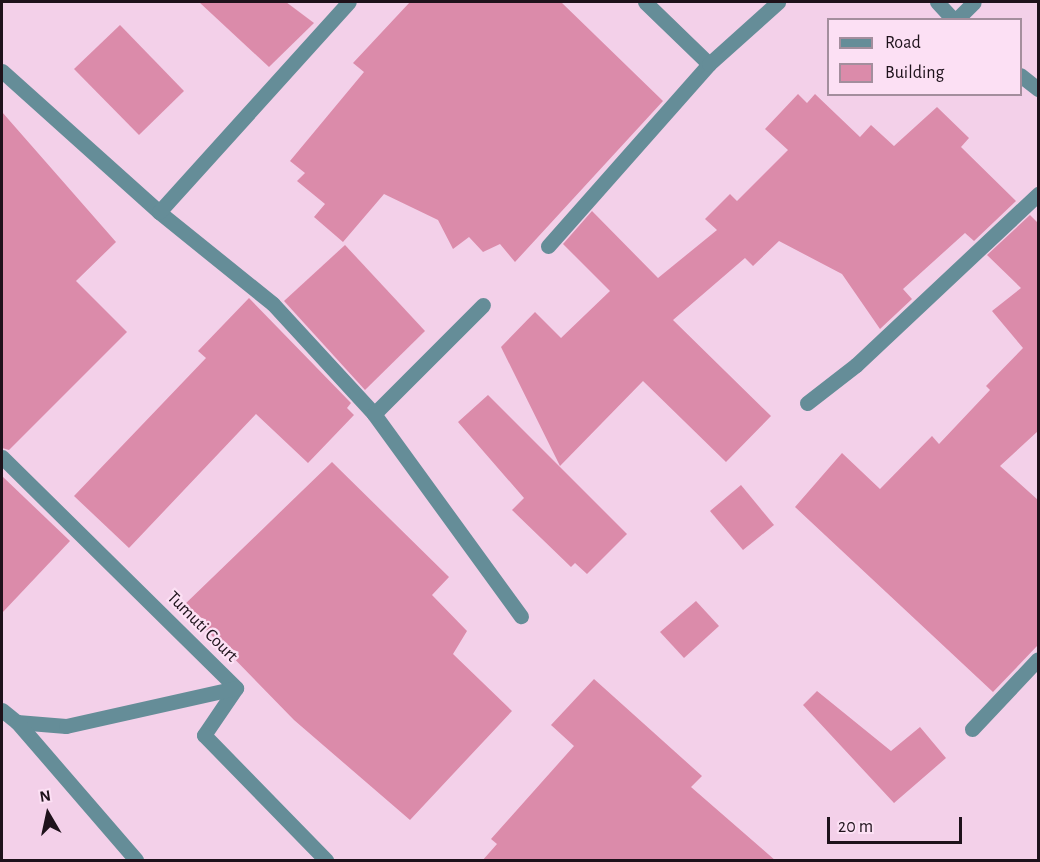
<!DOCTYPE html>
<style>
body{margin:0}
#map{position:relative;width:1040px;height:862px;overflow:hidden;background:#f3d0e9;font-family:"Alegreya Sans",sans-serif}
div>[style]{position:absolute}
.building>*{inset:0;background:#db8baa}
.minor>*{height:15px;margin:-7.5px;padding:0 7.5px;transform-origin:7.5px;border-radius:7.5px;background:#658d98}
span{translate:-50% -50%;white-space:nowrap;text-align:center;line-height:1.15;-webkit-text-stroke:4.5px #fce0f4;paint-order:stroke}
.street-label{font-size:18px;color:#1e121b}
.frame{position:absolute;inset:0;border:3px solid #1e121b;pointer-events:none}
.legend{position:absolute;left:827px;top:18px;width:195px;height:78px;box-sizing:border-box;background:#fce0f4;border:2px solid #a38e9d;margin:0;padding:8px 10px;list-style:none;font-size:18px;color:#1e121b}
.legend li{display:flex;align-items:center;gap:12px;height:30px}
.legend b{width:30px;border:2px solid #a38e9d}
.north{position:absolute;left:18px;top:784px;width:60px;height:60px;-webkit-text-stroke:4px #fce0f4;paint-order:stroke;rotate:351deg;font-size:16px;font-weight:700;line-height:24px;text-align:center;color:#1e121b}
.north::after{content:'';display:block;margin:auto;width:21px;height:27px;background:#1e121b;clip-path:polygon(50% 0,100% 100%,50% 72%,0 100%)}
.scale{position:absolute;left:827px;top:817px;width:135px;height:27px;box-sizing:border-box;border:3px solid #1e121b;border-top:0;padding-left:8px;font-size:18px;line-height:21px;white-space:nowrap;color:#1e121b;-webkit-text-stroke:4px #fce0f4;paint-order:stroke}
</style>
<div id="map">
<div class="building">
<div style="clip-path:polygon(199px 2px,286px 2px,314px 23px,269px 67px)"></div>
<div style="clip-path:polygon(410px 2px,561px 2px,663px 101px,515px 262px,500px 244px,483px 252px,469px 237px,453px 249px,438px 220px,384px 194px,343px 242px,314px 217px,325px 204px,297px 181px,305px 173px,290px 161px,364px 72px,353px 63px)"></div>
<div style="clip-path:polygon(120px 25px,184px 91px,139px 135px,74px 69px)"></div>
<div style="clip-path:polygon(798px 94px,807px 103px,815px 94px,860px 137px,871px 125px,894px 146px,937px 107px,969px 138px,961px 147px,1016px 201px,974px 241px,965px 233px,903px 289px,912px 299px,880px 329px,842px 274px,779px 241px,753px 266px,745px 258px,673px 320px,771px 416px,726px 462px,643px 381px,560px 466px,501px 347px,535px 312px,561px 338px,610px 291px,563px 244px,592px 211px,658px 278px,717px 230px,705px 219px,730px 194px,737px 201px,788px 150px,765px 129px)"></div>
<div style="clip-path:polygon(2px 112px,116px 242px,76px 281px,127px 332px,9px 450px,2px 448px)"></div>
<div style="clip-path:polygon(1030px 215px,1038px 223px,1038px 431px,1000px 466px,1038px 500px,1038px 645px,993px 692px,795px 507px,842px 453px,880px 489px,932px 436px,939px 444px,990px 390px,986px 386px,1023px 348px,992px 311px,1021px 288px,987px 255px)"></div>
<div style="clip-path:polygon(345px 245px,425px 331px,365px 390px,284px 301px)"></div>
<div style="clip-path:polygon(249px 298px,351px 403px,347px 408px,354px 415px,308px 463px,256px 414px,129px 548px,74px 496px,206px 358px,198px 351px)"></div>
<div style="clip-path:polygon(488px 395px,627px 534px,587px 574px,575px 563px,571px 567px,512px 510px,524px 498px,458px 422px)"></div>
<div style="clip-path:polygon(332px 462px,449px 577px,432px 595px,467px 631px,453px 654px,512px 711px,410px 820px,294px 720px,183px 606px)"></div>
<div style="clip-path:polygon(2px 476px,70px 541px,2px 613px)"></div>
<div style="clip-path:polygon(741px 485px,774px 525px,743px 550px,710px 511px)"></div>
<div style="clip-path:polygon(696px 601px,719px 626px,684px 658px,660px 632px)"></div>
<div style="clip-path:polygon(594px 679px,702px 776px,691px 787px,776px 861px,482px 861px,497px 844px,491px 839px,574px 746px,551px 725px)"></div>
<div style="clip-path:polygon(817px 691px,891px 751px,920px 727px,946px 758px,894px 803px,803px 705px)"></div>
</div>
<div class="minor">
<div style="left:645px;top:2px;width:89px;rotate:44.1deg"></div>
<div style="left:937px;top:2px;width:25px;rotate:47deg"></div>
<div style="left:956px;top:20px;width:25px;rotate:-45deg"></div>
<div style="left:2px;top:71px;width:211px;rotate:41.9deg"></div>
<div style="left:159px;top:212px;width:146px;rotate:38.9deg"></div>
<div style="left:273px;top:304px;width:149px;rotate:47.4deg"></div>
<div style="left:374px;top:414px;width:250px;rotate:54deg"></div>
<div style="left:1020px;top:75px;width:23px;rotate:38deg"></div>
<div style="left:159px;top:212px;width:283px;rotate:-47.9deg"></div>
<div style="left:548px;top:246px;width:243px;rotate:-48.5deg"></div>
<div style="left:709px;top:64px;width:93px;rotate:-41.9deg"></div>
<div style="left:807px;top:403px;width:62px;rotate:-37.8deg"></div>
<div style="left:856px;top:365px;width:250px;rotate:-43.2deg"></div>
<div style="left:374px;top:414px;width:154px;rotate:-45deg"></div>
<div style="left:2px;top:457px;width:329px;rotate:44.6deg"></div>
<div style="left:236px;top:688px;width:57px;rotate:124.2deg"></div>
<div style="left:204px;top:735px;width:175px;rotate:45.7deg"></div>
<div style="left:2px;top:710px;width:19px;rotate:39deg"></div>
<div style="left:17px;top:722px;width:49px;rotate:4.7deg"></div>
<div style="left:66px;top:726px;width:174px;rotate:-12.6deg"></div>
<div style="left:17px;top:722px;width:182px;rotate:49.2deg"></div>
<div style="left:972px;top:729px;width:96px;rotate:-46.7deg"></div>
</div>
<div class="street-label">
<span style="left:202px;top:627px;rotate:45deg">Tumuti Court</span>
</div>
<div class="frame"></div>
<ul class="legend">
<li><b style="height:8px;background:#658d98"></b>Road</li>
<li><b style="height:16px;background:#db8baa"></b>Building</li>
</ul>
<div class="north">N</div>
<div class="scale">20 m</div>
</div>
